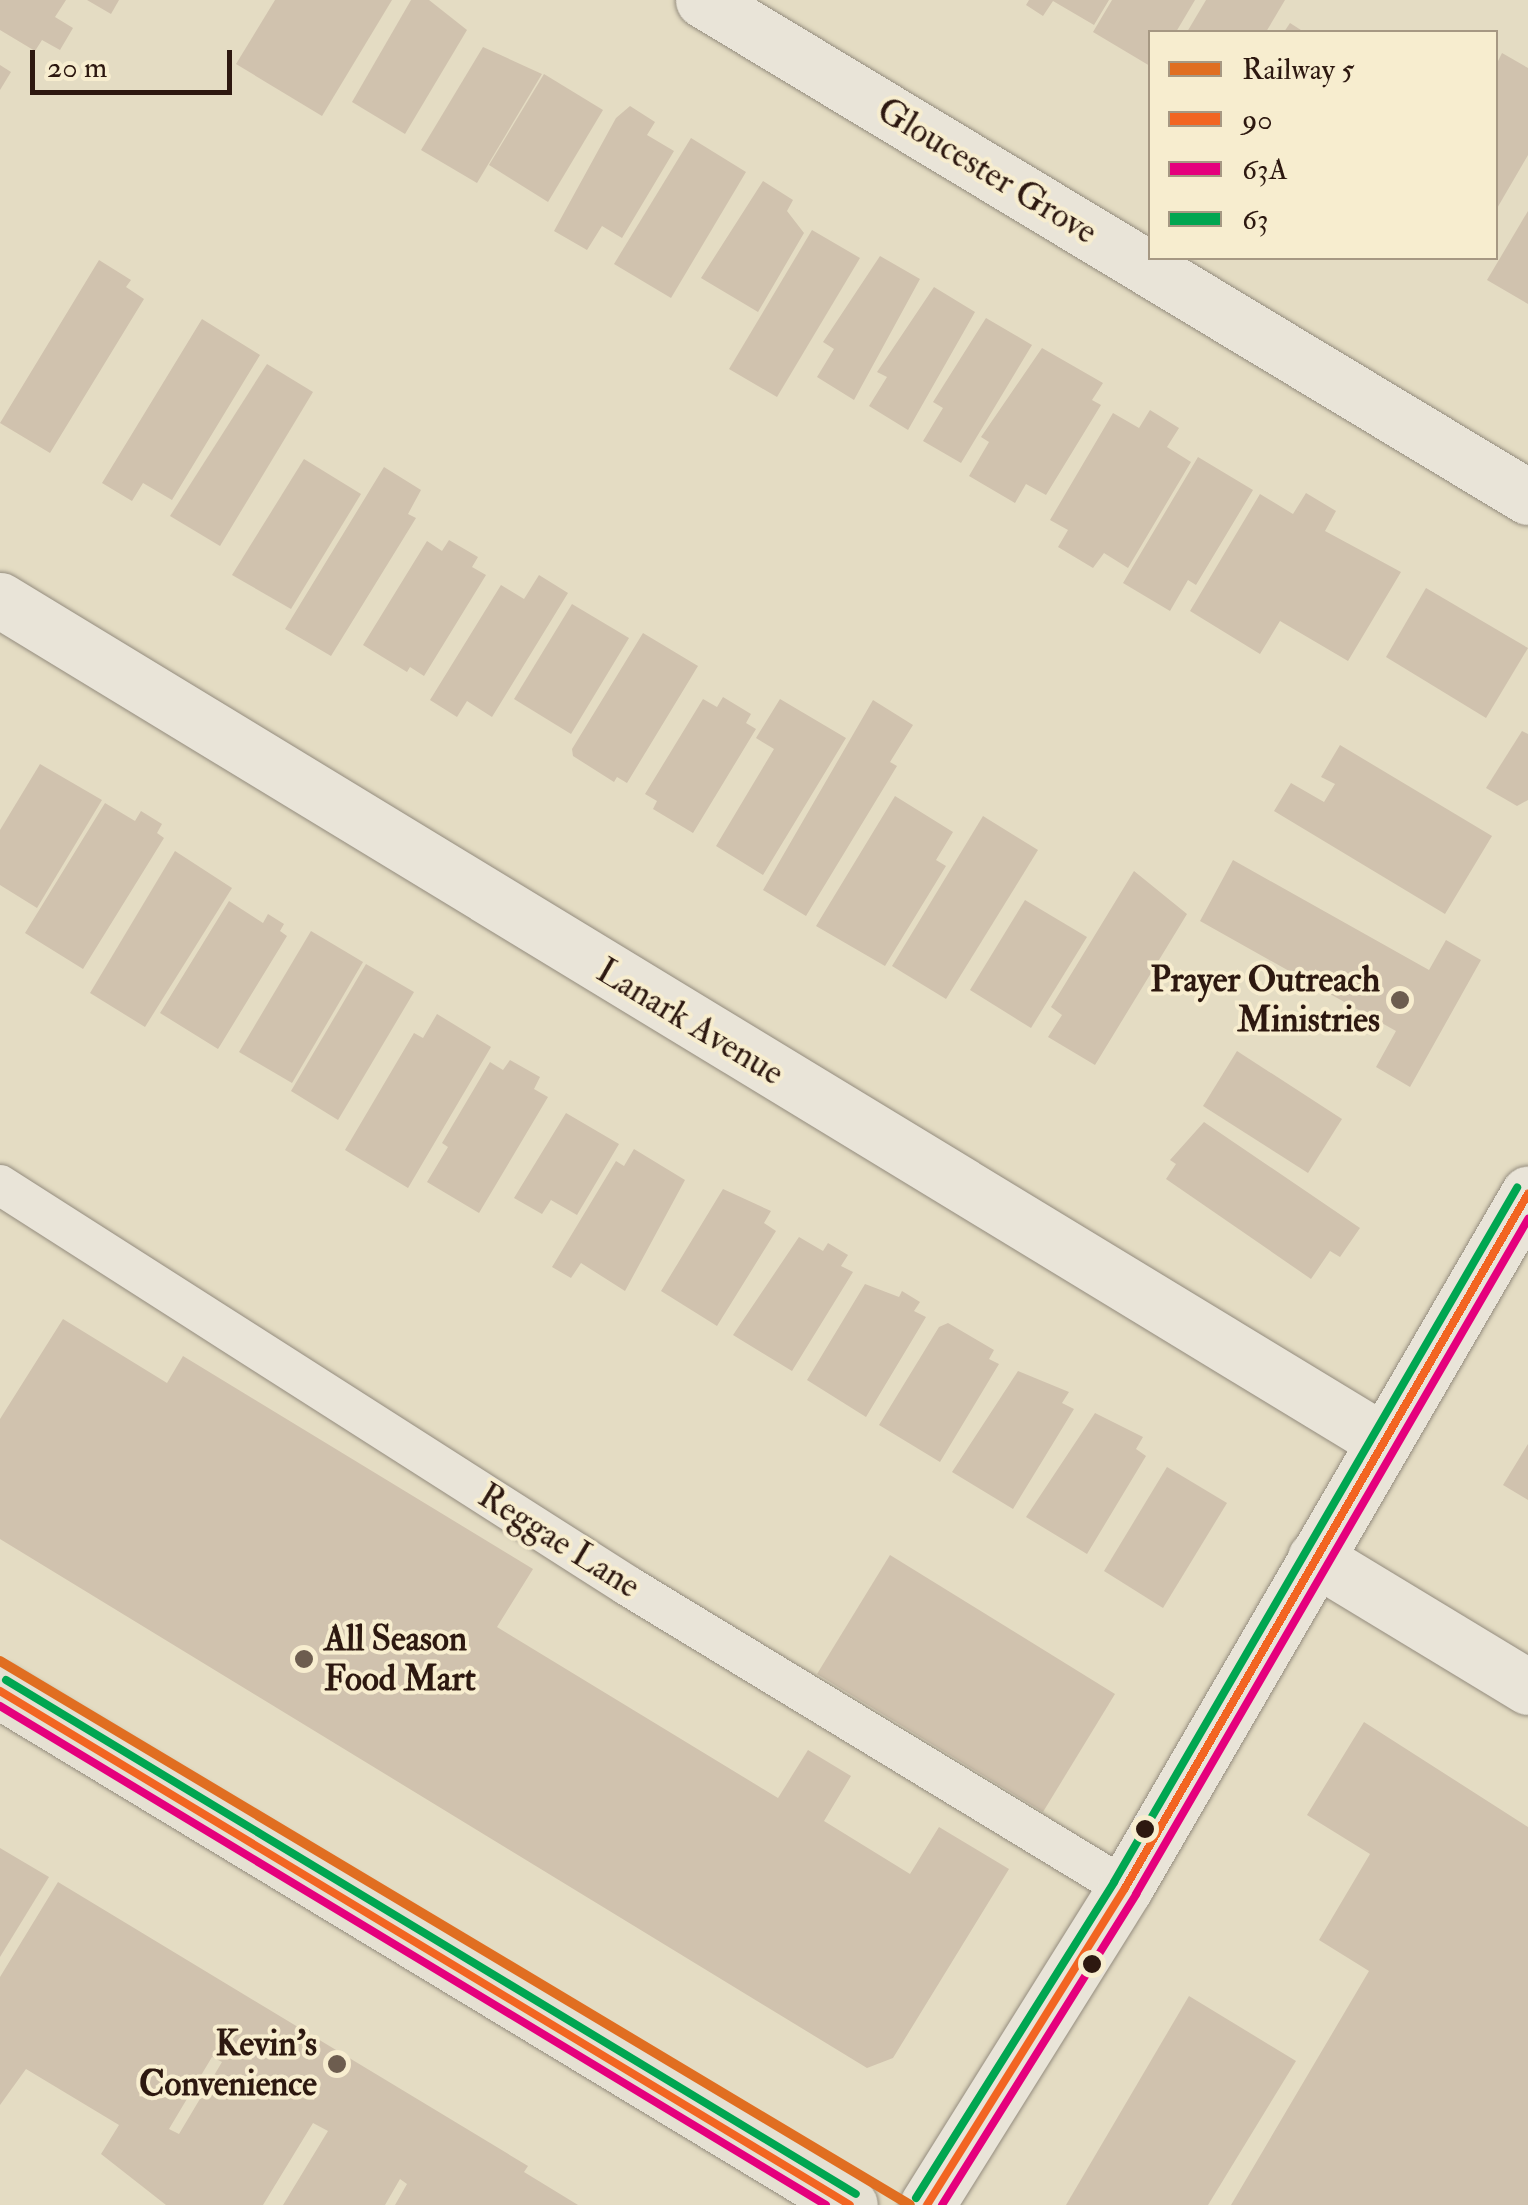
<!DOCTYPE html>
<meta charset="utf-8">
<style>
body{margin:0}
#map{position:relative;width:1528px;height:2205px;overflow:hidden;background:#e4dcc3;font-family:"IM FELL Double Pica",serif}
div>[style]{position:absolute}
.building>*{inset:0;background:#d0c2ae}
.roads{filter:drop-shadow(0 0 2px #948c7e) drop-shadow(0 0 2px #948c7e)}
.lane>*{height:40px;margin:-20px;padding:0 20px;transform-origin:20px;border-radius:20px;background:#e9e4d8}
.street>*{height:55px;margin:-27.5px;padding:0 27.5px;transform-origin:27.5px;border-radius:27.5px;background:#e9e4d8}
.secondary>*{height:55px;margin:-27.5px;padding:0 27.5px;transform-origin:27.5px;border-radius:27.5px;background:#e9e4d8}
.primary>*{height:55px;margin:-27.5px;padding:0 27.5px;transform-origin:27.5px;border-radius:27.5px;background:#e5e0d2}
.bus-1>*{height:8px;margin:-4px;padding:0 4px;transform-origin:4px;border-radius:4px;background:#f26522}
.bus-2>*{height:8px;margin:-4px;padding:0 4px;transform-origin:4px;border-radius:4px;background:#e5007d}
.bus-3>*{height:8px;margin:-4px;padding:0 4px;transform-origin:4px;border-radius:4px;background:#00a651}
.rail-1>*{height:10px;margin:-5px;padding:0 5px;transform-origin:5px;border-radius:5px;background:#e06e21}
.dots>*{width:28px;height:28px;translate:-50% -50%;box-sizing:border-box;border:5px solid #f7edcf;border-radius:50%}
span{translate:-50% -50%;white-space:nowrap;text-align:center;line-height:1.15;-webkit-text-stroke:8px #f7edcf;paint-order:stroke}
.street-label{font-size:35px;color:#2d1810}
.poi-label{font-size:35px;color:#2d1810;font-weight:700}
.right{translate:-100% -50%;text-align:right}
.left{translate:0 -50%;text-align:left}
.legend{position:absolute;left:1148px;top:30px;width:350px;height:230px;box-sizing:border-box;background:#f7edcf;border:2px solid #a69883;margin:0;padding:12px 18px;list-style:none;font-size:30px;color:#2d1810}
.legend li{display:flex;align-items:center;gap:20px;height:50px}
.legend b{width:50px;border:2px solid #a69883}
.scale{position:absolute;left:30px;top:50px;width:202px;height:45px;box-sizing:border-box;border:5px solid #2d1810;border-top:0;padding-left:12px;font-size:30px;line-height:35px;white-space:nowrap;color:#2d1810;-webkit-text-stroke:8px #f7edcf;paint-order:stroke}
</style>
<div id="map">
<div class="building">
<div style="clip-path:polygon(0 0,66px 0,55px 17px,73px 28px,60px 50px,42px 40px,35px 51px,0 30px)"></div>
<div style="clip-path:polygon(87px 0,119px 0,111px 14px)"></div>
<div style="clip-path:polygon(275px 0,392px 0,322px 116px,236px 64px)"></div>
<div style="clip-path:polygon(411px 0,429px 0,467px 30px,405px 134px,352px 102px)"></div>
<div style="clip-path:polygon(1029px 0,1109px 0,1094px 25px,1053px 1px,1043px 16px,1026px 5px)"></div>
<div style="clip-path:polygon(1112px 0,1195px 0,1176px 32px,1150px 32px,1150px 66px,1093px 32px)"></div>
<div style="clip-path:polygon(1206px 0,1285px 0,1266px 32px,1187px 32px)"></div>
<div style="clip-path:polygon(1290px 23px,1304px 32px,1284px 32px)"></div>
<div style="clip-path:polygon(483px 47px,542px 74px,477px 183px,421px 150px)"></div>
<div style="clip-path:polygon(1502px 53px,1528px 68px,1528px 155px,1496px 210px,1496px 65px)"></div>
<div style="clip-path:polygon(0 65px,11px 72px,0 90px)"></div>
<div style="clip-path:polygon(544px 74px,603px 110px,548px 202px,489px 165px)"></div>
<div style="clip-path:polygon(630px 106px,655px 122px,647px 135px,674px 151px,622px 238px,602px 226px,587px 250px,554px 231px,616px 118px)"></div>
<div style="clip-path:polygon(691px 138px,746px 172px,671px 298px,614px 264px)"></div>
<div style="clip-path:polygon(763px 181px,793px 200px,787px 211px,804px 233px,758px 312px,701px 278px)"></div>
<div style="clip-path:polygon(1528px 211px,1528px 304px,1487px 280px)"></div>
<div style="clip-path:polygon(812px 230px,860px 258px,777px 397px,729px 369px)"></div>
<div style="clip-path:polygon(880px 256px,920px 279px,854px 400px,817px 377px,834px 349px,823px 342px)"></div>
<div style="clip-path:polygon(99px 260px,131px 280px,126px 287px,144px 299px,50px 453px,0 423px)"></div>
<div style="clip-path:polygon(934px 287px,975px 312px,908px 430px,869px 406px,887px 377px,877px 372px)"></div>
<div style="clip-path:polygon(986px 318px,1032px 345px,961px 463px,923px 441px,943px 408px,933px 402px)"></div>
<div style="clip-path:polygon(202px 319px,260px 355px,172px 500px,143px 483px,132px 501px,102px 483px)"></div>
<div style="clip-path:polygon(1042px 348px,1103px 383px,1092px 400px,1101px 405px,1046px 495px,1026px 484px,1015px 503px,969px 476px,989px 442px,981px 437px)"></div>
<div style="clip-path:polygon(267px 364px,313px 392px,220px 546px,170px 516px)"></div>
<div style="clip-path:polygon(1150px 410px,1179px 428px,1167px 447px,1191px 462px,1128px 568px,1104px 553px,1093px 568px,1058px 547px,1068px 530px,1050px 520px,1113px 413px,1139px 428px)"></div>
<div style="clip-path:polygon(1198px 457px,1253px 490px,1196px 585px,1188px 580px,1170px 611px,1123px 583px)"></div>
<div style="clip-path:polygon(304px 459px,361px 494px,291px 609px,232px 575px)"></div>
<div style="clip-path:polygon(384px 467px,421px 490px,408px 514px,416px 518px,331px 656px,285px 629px)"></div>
<div style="clip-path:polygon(1306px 493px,1336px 511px,1325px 531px,1401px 572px,1348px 661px,1280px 621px,1260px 654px,1190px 611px,1260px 494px,1293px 514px)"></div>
<div style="clip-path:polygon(449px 540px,478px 557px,472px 567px,486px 575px,424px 676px,410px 667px,407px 672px,363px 645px,427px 541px,442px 551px)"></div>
<div style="clip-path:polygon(539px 575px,568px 593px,492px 717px,467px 701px,457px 717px,430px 700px,501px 585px,524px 599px)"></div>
<div style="clip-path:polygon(1426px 588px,1528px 648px,1486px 718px,1386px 657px)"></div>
<div style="clip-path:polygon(572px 604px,629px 638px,571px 734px,514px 699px)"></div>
<div style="clip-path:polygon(643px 633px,698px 666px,627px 783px,617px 777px,614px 782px,573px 756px,572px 749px)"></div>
<div style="clip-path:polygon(723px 697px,751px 714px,746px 723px,756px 729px,693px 833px,653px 809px,657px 801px,645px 794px,703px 699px,717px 707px)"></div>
<div style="clip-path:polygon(780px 699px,846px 738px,763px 875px,716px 846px,774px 749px,756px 738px)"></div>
<div style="clip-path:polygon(873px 700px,913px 725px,890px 762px,897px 766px,806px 916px,763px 890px)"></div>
<div style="clip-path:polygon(1522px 731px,1528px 734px,1528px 800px,1517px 806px,1486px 788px)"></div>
<div style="clip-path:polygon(1340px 745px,1492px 836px,1445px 914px,1274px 811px,1291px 783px,1324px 802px,1335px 784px,1321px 777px)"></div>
<div style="clip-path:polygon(40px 764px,102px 800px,37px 908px,0 885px,0 830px)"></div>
<div style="clip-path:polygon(895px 796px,953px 832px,936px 860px,946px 866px,885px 966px,816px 926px)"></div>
<div style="clip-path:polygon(105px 803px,135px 821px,141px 811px,162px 824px,157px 833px,164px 838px,83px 969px,25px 933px)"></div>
<div style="clip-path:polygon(983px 816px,1038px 850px,946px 999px,892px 966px)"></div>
<div style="clip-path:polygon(175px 851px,232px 888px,145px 1027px,90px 993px)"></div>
<div style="clip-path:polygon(1233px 860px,1429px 970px,1446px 940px,1481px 960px,1410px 1087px,1376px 1067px,1396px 1031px,1200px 921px)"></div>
<div style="clip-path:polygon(1134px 871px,1187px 914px,1095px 1065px,1048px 1037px,1062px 1015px,1051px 1007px)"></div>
<div style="clip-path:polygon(1025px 900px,1087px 937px,1031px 1028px,970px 990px)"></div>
<div style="clip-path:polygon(229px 901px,263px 923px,268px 914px,284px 924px,280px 931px,287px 936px,218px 1049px,160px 1013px)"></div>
<div style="clip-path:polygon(311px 931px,363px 962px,292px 1083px,239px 1052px)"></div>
<div style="clip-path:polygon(366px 964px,414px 992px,338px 1120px,291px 1091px)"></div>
<div style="clip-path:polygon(437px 1014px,491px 1047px,408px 1188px,345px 1150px,414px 1033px,423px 1038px)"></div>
<div style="clip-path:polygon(1237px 1051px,1342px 1119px,1308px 1173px,1203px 1106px)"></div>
<div style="clip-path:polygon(510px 1060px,540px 1077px,534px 1089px,548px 1097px,479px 1213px,427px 1182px,448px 1147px,442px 1143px,490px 1062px,503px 1070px)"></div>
<div style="clip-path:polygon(566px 1113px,619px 1144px,577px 1215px,551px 1200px,542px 1214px,514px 1198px)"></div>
<div style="clip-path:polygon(1204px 1122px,1360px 1228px,1340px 1257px,1330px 1251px,1311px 1279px,1166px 1179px,1176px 1164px,1170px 1160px)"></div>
<div style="clip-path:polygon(634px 1149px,685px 1180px,625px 1291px,581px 1263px,571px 1278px,552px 1267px,616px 1161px,624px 1166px)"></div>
<div style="clip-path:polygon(723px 1189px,771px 1211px,764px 1223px,776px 1231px,717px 1326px,661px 1291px)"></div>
<div style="clip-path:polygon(799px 1237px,823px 1251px,828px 1243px,848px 1255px,841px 1266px,853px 1272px,792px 1371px,733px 1335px)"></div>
<div style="clip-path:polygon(865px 1284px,899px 1297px,902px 1291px,920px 1302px,914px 1311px,926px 1317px,866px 1417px,807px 1380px)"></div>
<div style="clip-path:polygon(63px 1319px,167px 1383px,183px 1356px,533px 1569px,497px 1627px,778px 1798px,808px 1750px,851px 1776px,824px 1821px,910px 1874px,939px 1827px,1009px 1869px,893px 2058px,867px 2068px,0 1539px,0 1419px)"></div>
<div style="clip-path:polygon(948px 1323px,994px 1350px,989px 1359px,999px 1364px,940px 1462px,879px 1425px,939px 1327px)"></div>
<div style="clip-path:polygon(1018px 1371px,1069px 1392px,1062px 1403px,1074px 1409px,1013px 1509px,952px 1472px)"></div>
<div style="clip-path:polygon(1095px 1413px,1143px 1437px,1136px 1449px,1146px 1456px,1087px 1554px,1026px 1517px)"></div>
<div style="clip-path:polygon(1528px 1444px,1528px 1500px,1503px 1485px)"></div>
<div style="clip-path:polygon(1167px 1467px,1227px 1503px,1163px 1608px,1104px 1571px)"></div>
<div style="clip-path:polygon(890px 1555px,1115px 1694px,1043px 1812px,817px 1674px)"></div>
<div style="clip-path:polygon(1364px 1722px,1528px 1827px,1528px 2205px,1231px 2205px,1369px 1971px,1319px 1940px,1370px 1854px,1307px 1815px)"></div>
<div style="clip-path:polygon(0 1848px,49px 1877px,0 1957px)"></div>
<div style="clip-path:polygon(evenodd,58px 1882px,528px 2166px,524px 2172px,578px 2205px,395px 2205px,407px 2184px,400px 2179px,385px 2205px,283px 2205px,328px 2131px,313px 2123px,263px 2205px,166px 2205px,101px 2154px,119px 2125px,26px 2069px,0 2105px,0 1977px,58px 1882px,212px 2057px,222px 2062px,179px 2134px,169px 2129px,212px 2057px)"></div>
<div style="clip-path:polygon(1189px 1996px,1296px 2061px,1208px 2205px,1066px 2205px)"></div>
</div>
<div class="roads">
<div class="lane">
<div style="left:0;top:1185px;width:745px;rotate:32.56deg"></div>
<div style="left:628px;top:1586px;width:582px;rotate:31.28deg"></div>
</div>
<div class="street">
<div style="left:703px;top:0;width:963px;rotate:31.07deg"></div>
<div style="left:0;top:600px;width:1619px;rotate:31.3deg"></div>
<div style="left:1315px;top:1558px;width:249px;rotate:31.2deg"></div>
</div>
<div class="secondary">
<div style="left:927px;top:2205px;width:374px;rotate:-58deg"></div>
<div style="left:1125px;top:1888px;width:803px;rotate:-59.86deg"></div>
</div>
<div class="primary">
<div style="left:0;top:1691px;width:993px;rotate:31.16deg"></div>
</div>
</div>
<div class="bus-1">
<div style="left:0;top:1691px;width:993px;rotate:31.16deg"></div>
<div style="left:927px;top:2205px;width:374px;rotate:-58deg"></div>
<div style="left:1125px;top:1888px;width:803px;rotate:-59.86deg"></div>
</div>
<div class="bus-2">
<div style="left:0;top:1706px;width:965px;rotate:31.14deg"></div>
<div style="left:942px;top:2205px;width:367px;rotate:-58deg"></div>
<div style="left:1136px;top:1894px;width:781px;rotate:-59.85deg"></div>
</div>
<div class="bus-3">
<div style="left:6px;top:1680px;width:993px;rotate:31.16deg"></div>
<div style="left:916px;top:2198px;width:373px;rotate:-57.9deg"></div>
<div style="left:1114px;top:1882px;width:803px;rotate:-59.86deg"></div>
</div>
<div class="rail-1">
<div style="left:0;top:1661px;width:1060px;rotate:30.87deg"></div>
</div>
<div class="dots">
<div style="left:1400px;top:1000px;background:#6d5d4f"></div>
<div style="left:304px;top:1659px;background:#6d5d4f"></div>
<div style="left:1145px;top:1829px;background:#2d1810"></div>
<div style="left:1092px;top:1964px;background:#2d1810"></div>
<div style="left:337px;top:2064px;background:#6d5d4f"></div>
</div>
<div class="street-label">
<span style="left:987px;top:171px;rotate:31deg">Gloucester Grove</span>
<span style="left:690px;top:1022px;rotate:31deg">Lanark Avenue</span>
<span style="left:559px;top:1541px;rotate:32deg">Reggae Lane</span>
</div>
<div class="poi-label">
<span class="right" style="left:1380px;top:1000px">Prayer Outreach<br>Ministries</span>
<span class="left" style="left:324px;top:1659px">All Season<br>Food Mart</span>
<span class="right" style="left:317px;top:2064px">Kevin’s<br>Convenience</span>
</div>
<ul class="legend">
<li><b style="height:12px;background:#e06e21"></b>Railway 5</li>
<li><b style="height:12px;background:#f26522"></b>90</li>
<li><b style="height:12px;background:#e5007d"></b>63A</li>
<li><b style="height:12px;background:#00a651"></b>63</li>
</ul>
<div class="scale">20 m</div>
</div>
